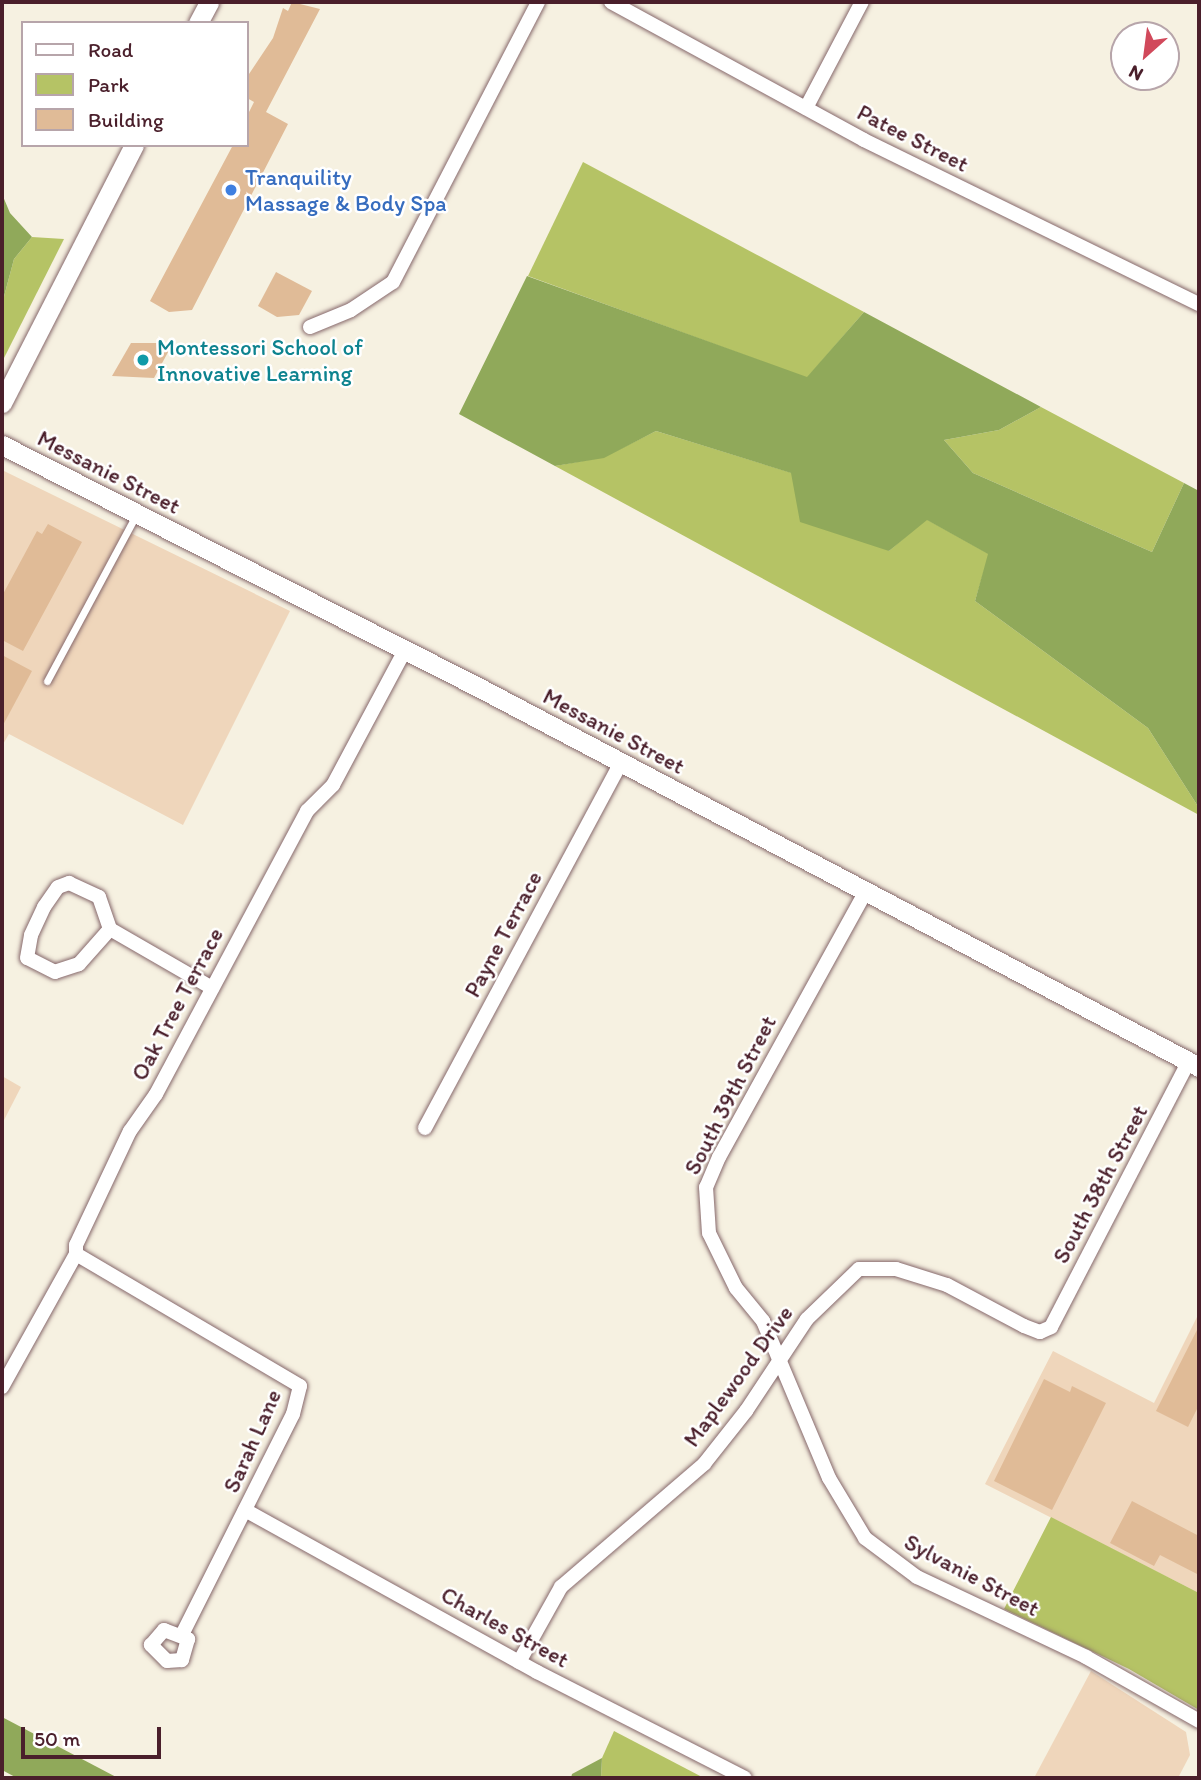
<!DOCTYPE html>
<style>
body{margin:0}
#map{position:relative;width:1201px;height:1780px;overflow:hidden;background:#f6f1e1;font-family:Itim,sans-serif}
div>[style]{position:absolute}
.built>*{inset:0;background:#efd6bb}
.green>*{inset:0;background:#b5c365}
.forest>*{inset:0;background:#90a95a}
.building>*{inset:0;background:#e0bb97}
.roads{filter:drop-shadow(0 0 2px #86686b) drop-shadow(0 0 2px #86686b)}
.service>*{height:7px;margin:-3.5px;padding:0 3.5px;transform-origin:3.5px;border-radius:3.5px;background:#fff}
.minor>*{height:14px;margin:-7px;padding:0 7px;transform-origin:7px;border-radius:7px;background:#fff}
.tertiary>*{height:19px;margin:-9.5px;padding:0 9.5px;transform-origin:9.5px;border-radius:9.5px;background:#fff}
.dots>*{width:19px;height:19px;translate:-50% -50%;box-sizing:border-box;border:4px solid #fff;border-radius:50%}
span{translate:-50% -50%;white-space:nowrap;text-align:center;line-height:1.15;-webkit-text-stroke:5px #fff;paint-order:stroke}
.street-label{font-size:23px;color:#4a1f2b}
.shop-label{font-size:23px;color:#366cbe}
.left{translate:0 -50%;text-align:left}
.culture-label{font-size:23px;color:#0d838f}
.frame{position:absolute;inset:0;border:4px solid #4a1f2b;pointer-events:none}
.legend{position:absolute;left:21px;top:21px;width:228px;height:126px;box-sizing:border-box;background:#fff;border:2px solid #b7a5aa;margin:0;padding:9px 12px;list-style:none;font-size:21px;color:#4a1f2b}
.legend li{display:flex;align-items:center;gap:14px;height:35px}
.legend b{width:35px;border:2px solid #b7a5aa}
.north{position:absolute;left:1110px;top:21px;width:70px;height:70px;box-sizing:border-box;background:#fff;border:2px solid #b7a5aa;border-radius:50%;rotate:208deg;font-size:19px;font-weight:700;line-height:28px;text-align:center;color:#4a1f2b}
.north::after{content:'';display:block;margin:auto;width:24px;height:32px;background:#d1495b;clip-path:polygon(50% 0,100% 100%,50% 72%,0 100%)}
.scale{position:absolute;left:21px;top:1727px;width:140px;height:32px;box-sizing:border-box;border:4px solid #4a1f2b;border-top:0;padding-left:9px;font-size:21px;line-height:24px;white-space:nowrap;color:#4a1f2b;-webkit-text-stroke:5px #fff;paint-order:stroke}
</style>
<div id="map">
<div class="built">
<div style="clip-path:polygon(2px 470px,290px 611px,183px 825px,9px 734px,2px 746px)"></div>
<div style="clip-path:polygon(2px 1076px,21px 1087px,2px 1124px)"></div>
<div style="clip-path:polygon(1199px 1313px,1199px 1593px,985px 1484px,1053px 1351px,1154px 1403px)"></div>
<div style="clip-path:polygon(1091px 1671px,1186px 1732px,1190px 1755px,1178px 1778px,1034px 1778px)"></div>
</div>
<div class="green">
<div style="clip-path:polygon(583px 162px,864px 312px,807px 378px,528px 276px)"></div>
<div style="clip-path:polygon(32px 237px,64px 239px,2px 362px,2px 304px,14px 259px)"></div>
<div style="clip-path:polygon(1041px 407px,1184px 483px,1152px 552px,973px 473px,944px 440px,999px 430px)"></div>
<div style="clip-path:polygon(656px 431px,792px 473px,889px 551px,926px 519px,989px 554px,975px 601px,1148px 728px,1199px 808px,1199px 815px,555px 466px,604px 457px)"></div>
<div style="clip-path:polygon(1051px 1517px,1199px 1593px,1199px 1710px,1129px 1669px,1004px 1609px)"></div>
<div style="clip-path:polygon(614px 1731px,704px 1778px,601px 1778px,602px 1758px)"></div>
</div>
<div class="forest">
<div style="clip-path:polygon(2px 194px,10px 213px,32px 237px,14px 259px,2px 304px)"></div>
<div style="clip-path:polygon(527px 276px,807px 377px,864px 312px,1041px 407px,999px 430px,944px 440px,973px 473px,1152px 552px,1184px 483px,1199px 491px,1199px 808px,1148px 728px,975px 601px,988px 554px,927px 520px,889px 551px,800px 522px,791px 473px,656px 431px,604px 458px,555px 466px,459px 414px)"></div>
<div style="clip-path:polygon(2px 1717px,118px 1778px,17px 1778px,2px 1770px)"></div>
<div style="clip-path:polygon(602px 1758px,601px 1778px,571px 1778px,572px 1774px)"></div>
</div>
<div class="building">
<div style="clip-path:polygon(292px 2px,320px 9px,266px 112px,288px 124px,192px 310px,169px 312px,150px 301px,233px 145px,247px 145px,247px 116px,254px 102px,247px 98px,247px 77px,273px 38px,283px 8px,288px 11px)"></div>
<div style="clip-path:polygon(276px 272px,312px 291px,299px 315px,277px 317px,258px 306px)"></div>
<div style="clip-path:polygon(131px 343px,173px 343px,154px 378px,112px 376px)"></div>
<div style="clip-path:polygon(48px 524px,82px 542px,23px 651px,2px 640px,2px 596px,37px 531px,42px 534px)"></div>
<div style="clip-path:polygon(2px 655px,32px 671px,2px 727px)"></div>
<div style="clip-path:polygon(1199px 1326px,1199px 1405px,1188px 1427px,1156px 1411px)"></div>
<div style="clip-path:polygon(1044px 1379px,1070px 1392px,1072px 1386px,1106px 1403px,1052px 1510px,994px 1481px)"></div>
<div style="clip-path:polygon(1132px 1501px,1199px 1536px,1199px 1575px,1160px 1555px,1154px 1566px,1110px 1543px)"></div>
</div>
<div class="roads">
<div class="service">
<div style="left:47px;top:681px;width:188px;rotate:-61.8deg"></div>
</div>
<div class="minor">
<div style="left:611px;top:2px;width:288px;rotate:28.6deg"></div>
<div style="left:864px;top:140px;width:373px;rotate:26.1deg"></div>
<div style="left:806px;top:108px;width:120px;rotate:-62.2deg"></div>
<div style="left:310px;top:327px;width:44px;rotate:-22.5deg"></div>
<div style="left:351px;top:310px;width:50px;rotate:-33.7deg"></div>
<div style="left:393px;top:282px;width:315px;rotate:-62.6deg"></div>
<div style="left:69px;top:883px;width:33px;rotate:25deg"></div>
<div style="left:99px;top:897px;width:34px;rotate:71deg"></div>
<div style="left:110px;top:929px;width:47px;rotate:131.5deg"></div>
<div style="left:79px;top:964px;width:25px;rotate:162deg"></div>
<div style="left:55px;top:972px;width:31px;rotate:-153deg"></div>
<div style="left:27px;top:958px;width:23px;rotate:-80deg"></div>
<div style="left:31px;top:935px;width:31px;rotate:-65deg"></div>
<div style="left:44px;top:907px;width:24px;rotate:-55deg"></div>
<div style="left:58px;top:887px;width:12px;rotate:-20deg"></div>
<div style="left:866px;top:891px;width:304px;rotate:118.9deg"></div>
<div style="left:719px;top:1157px;width:33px;rotate:113deg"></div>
<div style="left:706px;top:1187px;width:46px;rotate:86.3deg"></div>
<div style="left:709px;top:1233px;width:61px;rotate:63.9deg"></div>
<div style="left:736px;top:1288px;width:43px;rotate:50.7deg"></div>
<div style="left:763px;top:1321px;width:170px;rotate:67.2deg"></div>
<div style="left:829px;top:1478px;width:70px;rotate:59deg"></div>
<div style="left:865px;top:1538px;width:65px;rotate:36.9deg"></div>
<div style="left:917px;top:1577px;width:187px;rotate:25.3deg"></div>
<div style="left:1086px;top:1657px;width:130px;rotate:29.5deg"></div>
<div style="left:110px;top:929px;width:118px;rotate:30deg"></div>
<div style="left:425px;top:1128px;width:415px;rotate:-61.8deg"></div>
<div style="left:76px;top:1254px;width:260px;rotate:30.5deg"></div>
<div style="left:300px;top:1386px;width:29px;rotate:104deg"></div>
<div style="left:293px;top:1414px;width:245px;rotate:116.7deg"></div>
<div style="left:2px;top:1387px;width:152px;rotate:-60.9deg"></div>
<div style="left:76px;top:1254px;width:9px;rotate:-90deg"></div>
<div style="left:76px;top:1245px;width:126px;rotate:-64.7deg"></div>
<div style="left:130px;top:1131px;width:45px;rotate:-54.9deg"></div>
<div style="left:156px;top:1094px;width:321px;rotate:-61.9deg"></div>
<div style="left:307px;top:811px;width:37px;rotate:-45deg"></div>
<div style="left:333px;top:785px;width:153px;rotate:-61.9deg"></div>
<div style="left:245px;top:1510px;width:334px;rotate:29deg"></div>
<div style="left:537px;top:1672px;width:233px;rotate:27deg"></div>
<div style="left:164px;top:1630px;width:26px;rotate:21deg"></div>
<div style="left:188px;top:1639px;width:22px;rotate:106deg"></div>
<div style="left:182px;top:1660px;width:15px;rotate:176deg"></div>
<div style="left:167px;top:1661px;width:23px;rotate:-135deg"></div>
<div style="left:151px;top:1645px;width:20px;rotate:-49deg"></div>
<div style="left:519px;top:1662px;width:86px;rotate:-60.8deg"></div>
<div style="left:561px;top:1587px;width:189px;rotate:-40.7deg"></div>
<div style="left:704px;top:1464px;width:68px;rotate:-51.6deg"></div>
<div style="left:746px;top:1411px;width:110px;rotate:-56.5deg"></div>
<div style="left:807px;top:1319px;width:72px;rotate:-43.9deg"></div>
<div style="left:859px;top:1269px;width:37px"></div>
<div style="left:896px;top:1269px;width:53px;rotate:17.4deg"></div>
<div style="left:947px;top:1285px;width:87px;rotate:28deg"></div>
<div style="left:1024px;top:1326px;width:17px;rotate:21deg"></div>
<div style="left:1040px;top:1332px;width:12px;rotate:-24deg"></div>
<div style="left:1051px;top:1327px;width:300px;rotate:-62.6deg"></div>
</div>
<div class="tertiary">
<div style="left:198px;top:23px;width:24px;rotate:-62deg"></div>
<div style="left:2px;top:403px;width:290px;rotate:-62.9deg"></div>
<div style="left:2px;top:445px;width:536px;rotate:26.95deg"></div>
<div style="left:480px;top:688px;width:813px;rotate:27.79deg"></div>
</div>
</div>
<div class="dots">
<div style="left:231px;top:190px;background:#3f7fe0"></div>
<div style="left:143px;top:360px;background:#0f9aa8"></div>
</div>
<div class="street-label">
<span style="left:913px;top:138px;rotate:27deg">Patee Street</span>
<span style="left:109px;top:472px;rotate:27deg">Messanie Street</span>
<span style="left:614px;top:731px;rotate:28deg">Messanie Street</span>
<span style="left:503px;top:934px;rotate:-62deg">Payne Terrace</span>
<span style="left:177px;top:1004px;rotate:-62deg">Oak Tree Terrace</span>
<span style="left:730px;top:1095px;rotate:-63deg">South 39th Street</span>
<span style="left:1100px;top:1184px;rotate:-62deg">South 38th Street</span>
<span style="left:738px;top:1376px;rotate:-54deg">Maplewood Drive</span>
<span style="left:252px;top:1441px;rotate:-66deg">Sarah Lane</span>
<span style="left:972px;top:1575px;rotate:28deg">Sylvanie Street</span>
<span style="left:505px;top:1627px;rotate:29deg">Charles Street</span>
</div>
<div class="shop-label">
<span class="left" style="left:245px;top:190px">Tranquility<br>Massage &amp; Body Spa</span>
</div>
<div class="culture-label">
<span class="left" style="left:157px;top:360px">Montessori School of<br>Innovative Learning</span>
</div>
<div class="frame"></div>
<ul class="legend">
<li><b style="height:9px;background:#fff"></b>Road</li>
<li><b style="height:19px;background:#b5c365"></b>Park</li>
<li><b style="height:19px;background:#e0bb97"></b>Building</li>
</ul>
<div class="north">N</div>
<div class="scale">50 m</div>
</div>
